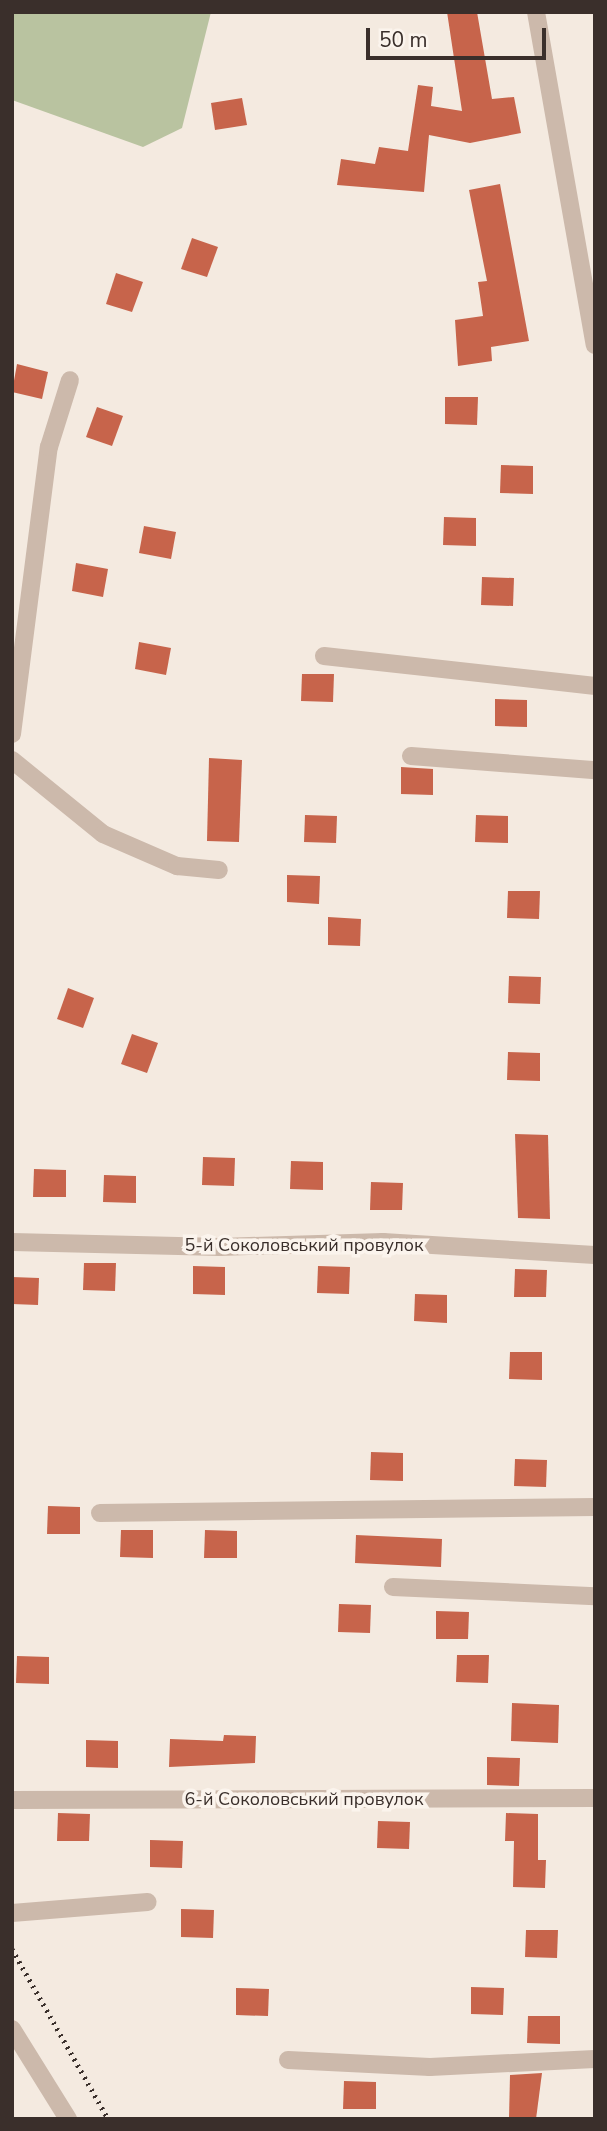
<!DOCTYPE html>
<meta charset="utf-8">
<style>
body{margin:0}
#map{position:relative;width:607px;height:2131px;overflow:hidden;background:#f4eae0;font-family:"Nunito Sans",sans-serif}
div>[style]{position:absolute}
.green>*{inset:0;background:#b9c3a0}
.building>*{inset:0;background:#c7644b}
.minor>*{height:18px;margin:-9px;padding:0 9px;transform-origin:9px;border-radius:9px;background:#ccb9ab}
.rail>*{height:5px;margin-top:-2.5px;transform-origin:0;background:repeating-linear-gradient(90deg,#3a2f2b 0 2px,transparent 0 7px)}
span{translate:-50% -50%;white-space:nowrap;text-align:center;line-height:1.15;-webkit-text-stroke:7px #fbf4ed;paint-order:stroke}
.street-label{font-size:18px;color:#3a2f2b}
.frame{position:absolute;inset:0;border:14px solid #3a2f2b;pointer-events:none}
.scale{position:absolute;left:366px;top:28px;width:180px;height:32px;box-sizing:border-box;border:4px solid #3a2f2b;border-top:0;padding-left:9px;font-size:21px;line-height:24px;white-space:nowrap;color:#3a2f2b;-webkit-text-stroke:5px #fbf4ed;paint-order:stroke}
</style>
<div id="map">
<div class="green">
<div style="clip-path:polygon(12px 12px,211px 12px,182px 128px,143px 147px,12px 100px)"></div>
</div>
<div class="building">
<div style="clip-path:polygon(447px 12px,477px 12px,492px 99px,514px 97px,521px 133px,470px 143px,429px 135px,424px 192px,337px 185px,341px 159px,375px 164px,379px 147px,408px 151px,418px 85px,433px 87px,431px 106px,462px 111px)"></div>
<div style="clip-path:polygon(242px 98px,247px 125px,215px 130px,211px 103px)"></div>
<div style="clip-path:polygon(500px 184px,529px 341px,491px 347px,492px 361px,458px 366px,455px 320px,483px 316px,478px 282px,487px 281px,469px 190px)"></div>
<div style="clip-path:polygon(192px 238px,218px 247px,207px 277px,181px 269px)"></div>
<div style="clip-path:polygon(116px 273px,143px 282px,132px 312px,106px 304px)"></div>
<div style="clip-path:polygon(17px 364px,48px 372px,42px 399px,12px 392px)"></div>
<div style="clip-path:polygon(445px 397px,478px 397px,477px 425px,445px 424px)"></div>
<div style="clip-path:polygon(97px 407px,123px 416px,112px 446px,86px 437px)"></div>
<div style="clip-path:polygon(501px 465px,533px 466px,533px 494px,500px 493px)"></div>
<div style="clip-path:polygon(444px 517px,476px 518px,476px 546px,443px 545px)"></div>
<div style="clip-path:polygon(144px 526px,176px 532px,171px 559px,139px 553px)"></div>
<div style="clip-path:polygon(76px 563px,108px 569px,103px 597px,72px 591px)"></div>
<div style="clip-path:polygon(482px 577px,514px 578px,513px 606px,481px 605px)"></div>
<div style="clip-path:polygon(139px 642px,171px 648px,166px 675px,135px 669px)"></div>
<div style="clip-path:polygon(302px 674px,334px 674px,333px 702px,301px 701px)"></div>
<div style="clip-path:polygon(495px 699px,527px 700px,527px 727px,495px 726px)"></div>
<div style="clip-path:polygon(209px 758px,242px 760px,239px 842px,207px 841px)"></div>
<div style="clip-path:polygon(401px 767px,433px 769px,433px 795px,401px 794px)"></div>
<div style="clip-path:polygon(305px 815px,337px 816px,336px 843px,304px 842px)"></div>
<div style="clip-path:polygon(476px 815px,508px 816px,508px 843px,475px 842px)"></div>
<div style="clip-path:polygon(287px 875px,320px 876px,319px 904px,287px 902px)"></div>
<div style="clip-path:polygon(508px 891px,540px 891px,539px 919px,507px 918px)"></div>
<div style="clip-path:polygon(328px 917px,361px 919px,360px 946px,328px 945px)"></div>
<div style="clip-path:polygon(509px 976px,541px 977px,540px 1004px,508px 1003px)"></div>
<div style="clip-path:polygon(68px 988px,94px 998px,83px 1028px,57px 1019px)"></div>
<div style="clip-path:polygon(132px 1034px,158px 1043px,147px 1073px,121px 1064px)"></div>
<div style="clip-path:polygon(508px 1052px,540px 1053px,540px 1081px,507px 1080px)"></div>
<div style="clip-path:polygon(515px 1134px,548px 1135px,550px 1219px,518px 1218px)"></div>
<div style="clip-path:polygon(203px 1157px,235px 1158px,234px 1186px,202px 1185px)"></div>
<div style="clip-path:polygon(291px 1161px,323px 1162px,323px 1190px,290px 1189px)"></div>
<div style="clip-path:polygon(34px 1169px,66px 1170px,66px 1197px,33px 1197px)"></div>
<div style="clip-path:polygon(104px 1175px,136px 1176px,136px 1203px,103px 1202px)"></div>
<div style="clip-path:polygon(371px 1182px,403px 1183px,402px 1210px,370px 1210px)"></div>
<div style="clip-path:polygon(84px 1263px,116px 1263px,115px 1291px,83px 1290px)"></div>
<div style="clip-path:polygon(193px 1266px,225px 1267px,225px 1295px,193px 1294px)"></div>
<div style="clip-path:polygon(318px 1266px,350px 1267px,349px 1294px,317px 1293px)"></div>
<div style="clip-path:polygon(515px 1269px,547px 1270px,546px 1297px,514px 1297px)"></div>
<div style="clip-path:polygon(12px 1277px,39px 1278px,38px 1305px,12px 1304px)"></div>
<div style="clip-path:polygon(415px 1294px,447px 1295px,447px 1323px,414px 1321px)"></div>
<div style="clip-path:polygon(510px 1352px,542px 1352px,542px 1380px,509px 1379px)"></div>
<div style="clip-path:polygon(371px 1452px,403px 1453px,403px 1481px,370px 1480px)"></div>
<div style="clip-path:polygon(515px 1459px,547px 1460px,546px 1487px,514px 1486px)"></div>
<div style="clip-path:polygon(48px 1506px,80px 1507px,80px 1534px,47px 1534px)"></div>
<div style="clip-path:polygon(121px 1530px,153px 1530px,153px 1558px,120px 1557px)"></div>
<div style="clip-path:polygon(205px 1530px,237px 1531px,237px 1558px,204px 1558px)"></div>
<div style="clip-path:polygon(356px 1535px,442px 1539px,441px 1567px,355px 1563px)"></div>
<div style="clip-path:polygon(339px 1604px,371px 1605px,370px 1633px,338px 1632px)"></div>
<div style="clip-path:polygon(436px 1611px,469px 1612px,468px 1639px,436px 1639px)"></div>
<div style="clip-path:polygon(457px 1655px,489px 1655px,488px 1683px,456px 1682px)"></div>
<div style="clip-path:polygon(17px 1656px,49px 1657px,49px 1684px,16px 1683px)"></div>
<div style="clip-path:polygon(512px 1703px,559px 1705px,558px 1743px,511px 1741px)"></div>
<div style="clip-path:polygon(224px 1735px,256px 1736px,255px 1763px,169px 1767px,170px 1739px,223px 1741px)"></div>
<div style="clip-path:polygon(86px 1740px,118px 1741px,118px 1768px,86px 1767px)"></div>
<div style="clip-path:polygon(487px 1757px,520px 1758px,519px 1786px,487px 1785px)"></div>
<div style="clip-path:polygon(58px 1813px,90px 1814px,89px 1841px,57px 1841px)"></div>
<div style="clip-path:polygon(506px 1813px,538px 1814px,538px 1860px,546px 1860px,545px 1888px,513px 1887px,514px 1841px,505px 1841px)"></div>
<div style="clip-path:polygon(378px 1821px,410px 1822px,409px 1849px,377px 1848px)"></div>
<div style="clip-path:polygon(150px 1840px,183px 1841px,182px 1868px,150px 1867px)"></div>
<div style="clip-path:polygon(181px 1909px,214px 1910px,213px 1938px,181px 1937px)"></div>
<div style="clip-path:polygon(526px 1930px,558px 1930px,557px 1958px,525px 1957px)"></div>
<div style="clip-path:polygon(471px 1987px,504px 1988px,503px 2015px,471px 2014px)"></div>
<div style="clip-path:polygon(236px 1988px,269px 1989px,268px 2016px,236px 2015px)"></div>
<div style="clip-path:polygon(528px 2016px,560px 2016px,560px 2044px,527px 2043px)"></div>
<div style="clip-path:polygon(542px 2073px,536px 2119px,509px 2119px,510px 2075px)"></div>
<div style="clip-path:polygon(344px 2081px,376px 2082px,376px 2109px,343px 2109px)"></div>
</div>
<div class="minor">
<div style="left:536px;top:12px;width:338px;rotate:80deg"></div>
<div style="left:324px;top:656px;width:273px;rotate:6.3deg"></div>
<div style="left:12px;top:734px;width:289px;rotate:-82.7deg"></div>
<div style="left:49px;top:447px;width:70px;rotate:-72.6deg"></div>
<div style="left:411px;top:756px;width:185px;rotate:4.4deg"></div>
<div style="left:12px;top:760px;width:117px;rotate:39.1deg"></div>
<div style="left:103px;top:834px;width:81px;rotate:23.4deg"></div>
<div style="left:177px;top:866px;width:42px;rotate:5.4deg"></div>
<div style="left:12px;top:1242px;width:208px;rotate:1.4deg"></div>
<div style="left:220px;top:1247px;width:163px;rotate:-1.8deg"></div>
<div style="left:383px;top:1242px;width:212px;rotate:3.5deg"></div>
<div style="left:100px;top:1513px;width:495px;rotate:-0.7deg"></div>
<div style="left:393px;top:1587px;width:202px;rotate:2.6deg"></div>
<div style="left:12px;top:1800px;width:583px;rotate:-0.2deg"></div>
<div style="left:12px;top:1913px;width:136px;rotate:-4.6deg"></div>
<div style="left:12px;top:2029px;width:106px;rotate:58.1deg"></div>
<div style="left:288px;top:2060px;width:142px;rotate:2.8deg"></div>
<div style="left:430px;top:2067px;width:165px;rotate:-2.8deg"></div>
</div>
<div class="rail">
<div style="left:12px;top:1949px;width:195px;rotate:60.5deg"></div>
</div>
<div class="street-label">
<span style="left:304px;top:1245px">5-й Соколовський провулок</span>
<span style="left:304px;top:1799px">6-й Соколовський провулок</span>
</div>
<div class="frame"></div>
<div class="scale">50 m</div>
</div>
